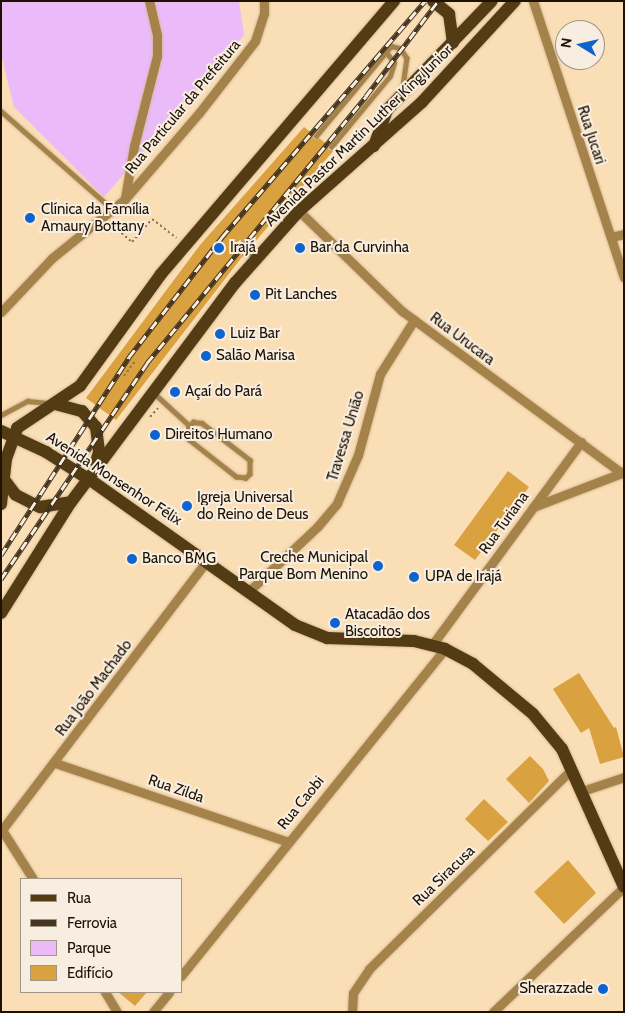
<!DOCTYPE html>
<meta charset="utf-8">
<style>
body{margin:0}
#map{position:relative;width:625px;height:1013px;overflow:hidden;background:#fadeb5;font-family:Cabin,sans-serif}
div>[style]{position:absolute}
.green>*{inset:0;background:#eabaf9}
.building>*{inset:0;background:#d9a140}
.path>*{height:2px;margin-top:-1px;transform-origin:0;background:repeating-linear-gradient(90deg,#8a7659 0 2.5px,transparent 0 5px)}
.roads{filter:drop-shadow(0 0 1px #d2b994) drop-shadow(0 0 1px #d2b994)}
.service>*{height:4.5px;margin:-2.25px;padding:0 2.25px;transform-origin:2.25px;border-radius:2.25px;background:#a5824a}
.minor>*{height:9px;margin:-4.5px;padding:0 4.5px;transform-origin:4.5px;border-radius:4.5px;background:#a5824a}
.primary>*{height:12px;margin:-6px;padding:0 6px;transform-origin:6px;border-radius:6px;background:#533b13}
.rail>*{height:5px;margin-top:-2.5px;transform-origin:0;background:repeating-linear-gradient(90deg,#f7eee1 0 9px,#453520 0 18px);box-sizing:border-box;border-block:1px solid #453520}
.dots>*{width:14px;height:14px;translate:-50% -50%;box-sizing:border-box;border:2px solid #f7eee1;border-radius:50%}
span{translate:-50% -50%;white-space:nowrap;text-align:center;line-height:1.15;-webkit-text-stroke:4px #f7eee1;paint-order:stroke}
.street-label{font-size:15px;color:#1e1100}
.poi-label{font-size:15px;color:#1e1100}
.left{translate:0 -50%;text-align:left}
.right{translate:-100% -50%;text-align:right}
.frame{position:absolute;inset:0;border:2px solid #1e1100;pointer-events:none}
.legend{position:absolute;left:20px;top:878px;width:162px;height:115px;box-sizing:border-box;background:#f7eee1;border:1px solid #a09687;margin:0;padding:6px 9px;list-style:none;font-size:15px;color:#1e1100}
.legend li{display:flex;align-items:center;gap:10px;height:25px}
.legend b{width:25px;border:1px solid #a09687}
.north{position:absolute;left:555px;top:20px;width:50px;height:50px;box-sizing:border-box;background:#f7eee1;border:1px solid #a09687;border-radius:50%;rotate:279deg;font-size:14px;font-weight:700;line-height:20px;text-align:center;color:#1e1100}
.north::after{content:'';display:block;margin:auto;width:18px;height:22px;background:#0f63cc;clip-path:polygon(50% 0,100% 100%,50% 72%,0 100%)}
</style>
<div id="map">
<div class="green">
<div style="clip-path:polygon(1px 1px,239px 1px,244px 35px,104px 197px,14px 107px,1px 54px)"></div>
</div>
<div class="building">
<div style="clip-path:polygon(304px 127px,313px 134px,314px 139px,319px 138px,328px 145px,329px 150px,334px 150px,248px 250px,241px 252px,242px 257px,116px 420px,86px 398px,200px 245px)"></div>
<div style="clip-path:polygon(508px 471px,529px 487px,475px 560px,454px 545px)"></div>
<div style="clip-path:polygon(579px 673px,614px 728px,616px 727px,624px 757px,600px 764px,589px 728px,581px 733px,553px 689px)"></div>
<div style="clip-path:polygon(530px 756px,543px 769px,549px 781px,529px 803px,506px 779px)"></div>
<div style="clip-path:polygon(484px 799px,508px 822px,488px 841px,465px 819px)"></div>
<div style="clip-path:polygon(568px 860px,596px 893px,564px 924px,534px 892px)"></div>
<div style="clip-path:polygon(118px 992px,147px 992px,135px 1006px)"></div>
</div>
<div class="path">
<div style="left:110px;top:223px;width:29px;rotate:41deg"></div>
<div style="left:132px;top:242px;width:30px;rotate:-49deg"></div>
<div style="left:152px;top:219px;width:31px;rotate:38deg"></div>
<div style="left:124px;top:376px;width:20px;rotate:-53deg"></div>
<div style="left:150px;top:417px;width:12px;rotate:-48deg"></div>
</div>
<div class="roads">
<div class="service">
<div style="left:1px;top:111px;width:148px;rotate:41.4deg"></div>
<div style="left:316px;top:136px;width:117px;rotate:-50.2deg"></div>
<div style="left:391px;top:46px;width:9px;rotate:13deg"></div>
<div style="left:400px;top:48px;width:12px;rotate:55deg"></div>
<div style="left:407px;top:58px;width:29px;rotate:98deg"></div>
<div style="left:331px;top:147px;width:92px;rotate:-50.3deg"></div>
<div style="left:390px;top:76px;width:14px;rotate:-73deg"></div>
<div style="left:394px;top:63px;width:15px;rotate:-127deg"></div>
<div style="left:244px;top:254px;width:13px;rotate:-4deg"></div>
<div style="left:155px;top:394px;width:46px;rotate:42.4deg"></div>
<div style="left:1px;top:415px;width:30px;rotate:-28deg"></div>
<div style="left:27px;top:401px;width:24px;rotate:5deg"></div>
<div style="left:193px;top:422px;width:9px;rotate:6deg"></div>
<div style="left:202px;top:423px;width:61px;rotate:37.6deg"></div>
<div style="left:250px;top:460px;width:14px;rotate:90deg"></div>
<div style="left:250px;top:474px;width:6px;rotate:135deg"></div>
<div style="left:246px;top:478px;width:10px;rotate:-174deg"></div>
<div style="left:236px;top:477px;width:60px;rotate:-141.8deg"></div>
<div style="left:189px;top:440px;width:10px;rotate:-107deg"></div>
<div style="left:186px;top:430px;width:11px;rotate:-49deg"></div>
</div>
<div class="minor">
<div style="left:533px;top:1px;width:291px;rotate:71.8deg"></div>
<div style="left:125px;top:198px;width:53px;rotate:-80.2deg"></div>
<div style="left:134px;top:146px;width:93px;rotate:-75.7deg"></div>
<div style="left:157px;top:56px;width:21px;rotate:-90deg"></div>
<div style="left:157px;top:35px;width:35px;rotate:-103deg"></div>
<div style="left:299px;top:211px;width:144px;rotate:44.2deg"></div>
<div style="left:402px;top:311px;width:273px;rotate:36.4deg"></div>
<div style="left:611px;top:237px;width:13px;rotate:-13deg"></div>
<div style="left:1px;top:312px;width:74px;rotate:-46.6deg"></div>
<div style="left:52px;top:258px;width:94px;rotate:-38.9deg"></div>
<div style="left:125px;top:199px;width:113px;rotate:-49.3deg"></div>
<div style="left:199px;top:113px;width:91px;rotate:-52.1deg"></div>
<div style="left:255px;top:41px;width:29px;rotate:-72deg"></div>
<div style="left:264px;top:13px;width:12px;rotate:-90deg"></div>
<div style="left:533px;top:507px;width:97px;rotate:-21deg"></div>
<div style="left:248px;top:592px;width:96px;rotate:-43.3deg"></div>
<div style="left:318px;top:526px;width:30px;rotate:-50deg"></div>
<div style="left:337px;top:503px;width:52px;rotate:-66.4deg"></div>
<div style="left:358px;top:455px;width:84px;rotate:-74.8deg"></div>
<div style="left:380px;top:374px;width:64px;rotate:-57.8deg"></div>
<div style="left:432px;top:645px;width:252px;rotate:-53.7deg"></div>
<div style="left:55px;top:763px;width:246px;rotate:18.7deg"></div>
<div style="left:582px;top:791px;width:44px;rotate:-18.4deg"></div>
<div style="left:2px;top:830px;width:58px;rotate:57.7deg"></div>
<div style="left:1px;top:831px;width:340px;rotate:-52.7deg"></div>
<div style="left:181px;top:976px;width:420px;rotate:-51.1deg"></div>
<div style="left:105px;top:992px;width:23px;rotate:59deg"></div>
<div style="left:153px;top:1012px;width:26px;rotate:-51deg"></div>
<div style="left:352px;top:1012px;width:19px;rotate:-87deg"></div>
<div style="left:353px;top:993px;width:29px;rotate:-56deg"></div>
<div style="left:369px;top:969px;width:285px;rotate:-44.6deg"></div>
<div style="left:493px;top:1012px;width:181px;rotate:-43.7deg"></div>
</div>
<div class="primary">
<div style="left:433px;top:1px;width:21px;rotate:39deg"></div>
<div style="left:449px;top:14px;width:29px;rotate:82deg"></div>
<div style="left:374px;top:146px;width:38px;rotate:-70deg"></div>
<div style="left:387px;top:110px;width:151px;rotate:-46.1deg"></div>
<div style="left:55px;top:404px;width:28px;rotate:15deg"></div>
<div style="left:82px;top:411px;width:21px;rotate:49deg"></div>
<div style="left:96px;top:427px;width:25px;rotate:83deg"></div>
<div style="left:99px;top:452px;width:15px;rotate:106deg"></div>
<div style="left:1px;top:431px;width:50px;rotate:25deg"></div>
<div style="left:46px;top:452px;width:59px;rotate:32.6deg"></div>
<div style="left:96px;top:484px;width:244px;rotate:35.3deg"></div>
<div style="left:295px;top:625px;width:35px;rotate:22deg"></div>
<div style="left:327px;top:638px;width:87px;rotate:2deg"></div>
<div style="left:414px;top:641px;width:32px;rotate:14deg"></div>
<div style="left:445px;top:649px;width:32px;rotate:28deg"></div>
<div style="left:473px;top:664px;width:78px;rotate:39.8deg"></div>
<div style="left:533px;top:714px;width:45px;rotate:50.4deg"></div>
<div style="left:562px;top:749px;width:151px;rotate:65.8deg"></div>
<div style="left:3px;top:478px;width:21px;rotate:53deg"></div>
<div style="left:16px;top:495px;width:27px;rotate:27deg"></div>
<div style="left:40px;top:507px;width:31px;rotate:-9deg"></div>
<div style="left:1px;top:504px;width:45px;rotate:-83.7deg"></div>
<div style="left:6px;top:459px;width:33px;rotate:-70deg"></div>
<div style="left:17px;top:428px;width:76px;rotate:-33.7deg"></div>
<div style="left:80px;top:386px;width:138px;rotate:-54.1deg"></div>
<div style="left:161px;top:274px;width:359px;rotate:-49.5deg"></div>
<div style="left:1px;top:613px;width:131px;rotate:-57.8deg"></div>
<div style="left:71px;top:502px;width:274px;rotate:-53.2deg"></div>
<div style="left:235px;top:283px;width:96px;rotate:-48.4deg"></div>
<div style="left:299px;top:211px;width:164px;rotate:-41.5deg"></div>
<div style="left:422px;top:102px;width:137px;rotate:-47.4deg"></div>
</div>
</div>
<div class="rail">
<div style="left:1px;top:555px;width:236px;rotate:-57.1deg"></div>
<div style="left:129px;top:357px;width:152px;rotate:-52.2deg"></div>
<div style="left:222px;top:237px;width:311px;rotate:-49.3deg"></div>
<div style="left:1px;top:579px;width:261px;rotate:-55.9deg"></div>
<div style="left:147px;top:363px;width:345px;rotate:-50.6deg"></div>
<div style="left:366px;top:96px;width:119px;rotate:-52.8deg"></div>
</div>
<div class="dots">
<div style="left:30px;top:218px;background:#0f63cc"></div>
<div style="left:219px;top:248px;background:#0f63cc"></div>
<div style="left:300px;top:248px;background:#0f63cc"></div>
<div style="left:255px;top:295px;background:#0f63cc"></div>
<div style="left:220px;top:334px;background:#0f63cc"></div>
<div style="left:206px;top:356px;background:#0f63cc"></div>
<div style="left:175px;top:392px;background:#0f63cc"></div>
<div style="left:155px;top:435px;background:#0f63cc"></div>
<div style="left:187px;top:506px;background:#0f63cc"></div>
<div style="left:132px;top:559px;background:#0f63cc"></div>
<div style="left:378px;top:566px;background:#0f63cc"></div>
<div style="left:414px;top:577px;background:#0f63cc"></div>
<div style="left:335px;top:623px;background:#0f63cc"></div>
<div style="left:603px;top:989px;background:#0f63cc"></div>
</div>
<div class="street-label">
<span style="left:183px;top:107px;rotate:-50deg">Rua Particular da Prefeitura</span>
<span style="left:591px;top:135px;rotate:72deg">Rua Jucari</span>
<span style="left:359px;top:136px;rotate:-44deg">Avenida Pastor Martin Luther King Junior</span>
<span style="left:462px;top:339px;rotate:37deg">Rua Urucara</span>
<span style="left:346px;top:436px;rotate:-73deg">Travessa União</span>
<span style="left:114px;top:479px;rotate:33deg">Avenida Monsenhor Félix</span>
<span style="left:504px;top:523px;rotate:-54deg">Rua Turiana</span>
<span style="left:94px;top:688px;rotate:-53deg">Rua João Machado</span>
<span style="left:176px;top:789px;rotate:19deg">Rua Zilda</span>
<span style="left:301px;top:803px;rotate:-51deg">Rua Caobi</span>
<span style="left:444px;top:876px;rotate:-44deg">Rua Siracusa</span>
</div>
<div class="poi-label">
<span class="left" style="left:41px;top:218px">Clínica da Família<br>Amaury Bottany</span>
<span class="left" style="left:230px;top:248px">Irajá</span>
<span class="left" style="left:310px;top:248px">Bar da Curvinha</span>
<span class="left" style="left:265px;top:295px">Pit Lanches</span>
<span class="left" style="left:230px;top:334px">Luiz Bar</span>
<span class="left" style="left:216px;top:356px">Salão Marisa</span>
<span class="left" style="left:185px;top:392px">Açaí do Pará</span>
<span class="left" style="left:165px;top:435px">Direitos Humano</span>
<span class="left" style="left:197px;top:506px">Igreja Universal<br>do Reino de Deus</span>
<span class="right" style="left:368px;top:566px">Creche Municipal<br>Parque Bom Menino</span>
<span class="left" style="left:142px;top:559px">Banco BMG</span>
<span class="left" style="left:425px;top:577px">UPA de Irajá</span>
<span class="left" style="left:345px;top:623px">Atacadão dos<br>Biscoitos</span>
<span class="right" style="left:593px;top:989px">Sherazzade</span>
</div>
<div class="frame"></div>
<ul class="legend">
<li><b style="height:6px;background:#533b13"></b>Rua</li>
<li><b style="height:6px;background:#453520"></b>Ferrovia</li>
<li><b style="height:14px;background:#eabaf9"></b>Parque</li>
<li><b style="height:14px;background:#d9a140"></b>Edifício</li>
</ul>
<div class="north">N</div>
</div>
